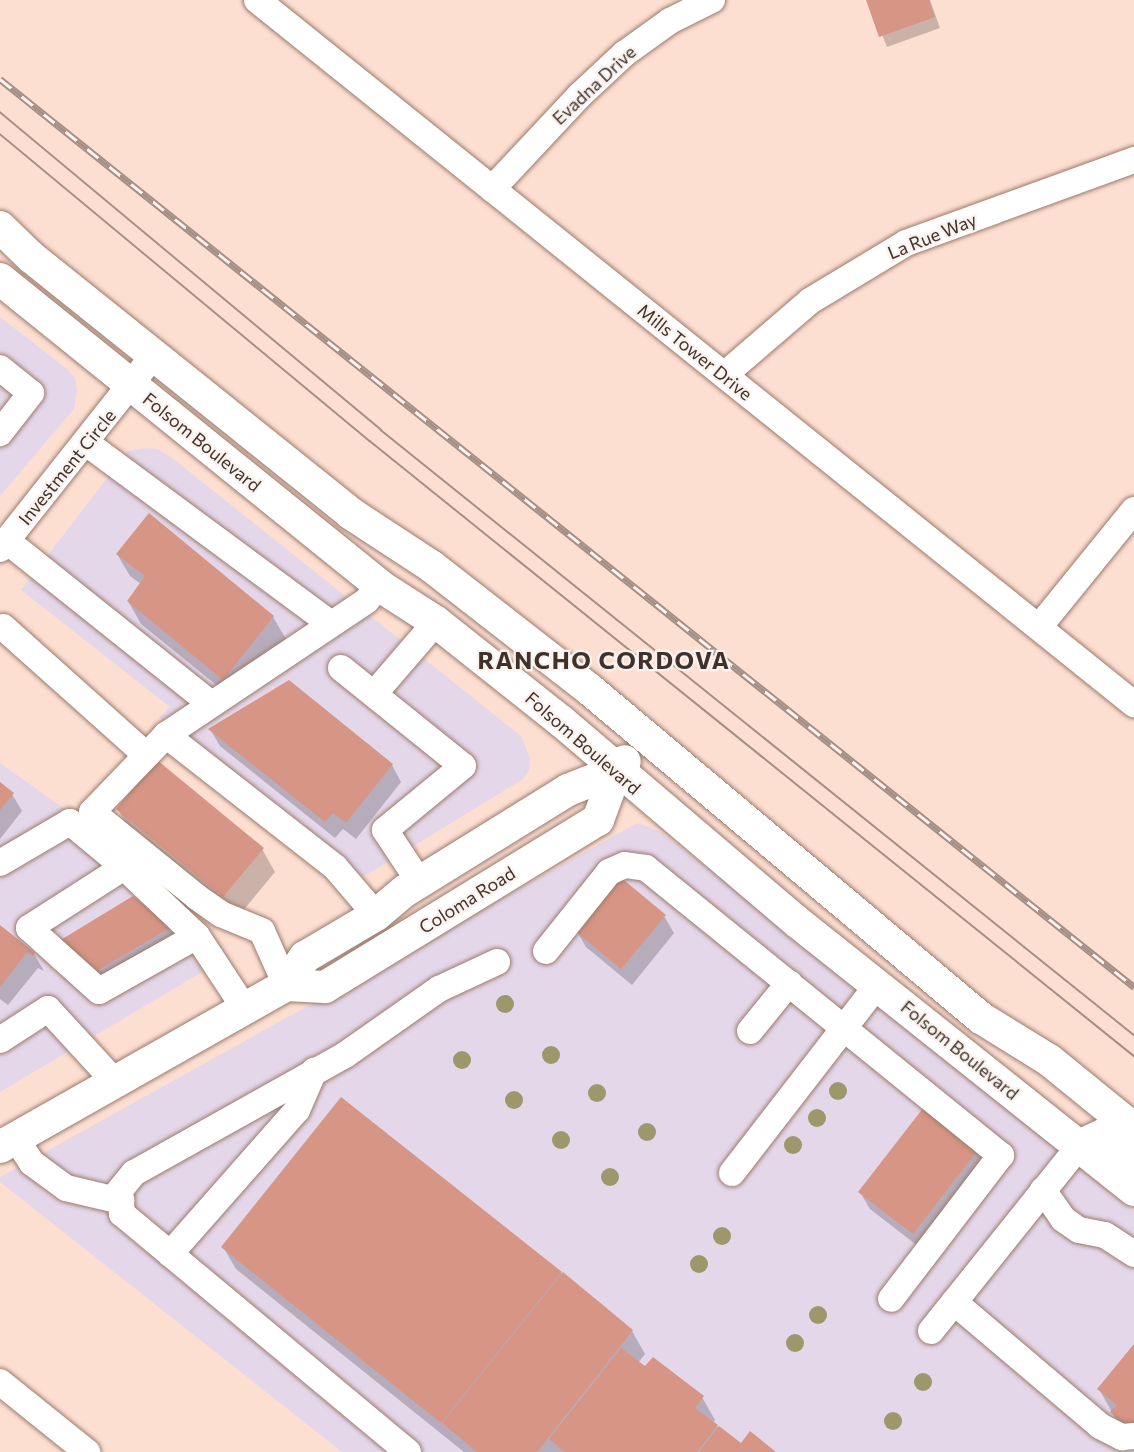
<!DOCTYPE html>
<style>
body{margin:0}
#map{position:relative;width:1134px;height:1452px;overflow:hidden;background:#fddfd2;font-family:Commissioner,sans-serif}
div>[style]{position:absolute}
.commercial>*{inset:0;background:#e5d7ea}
.shadow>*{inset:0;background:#0003}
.building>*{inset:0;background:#d79585}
.roads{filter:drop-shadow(0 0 2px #9b7a6b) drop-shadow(0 0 2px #9b7a6b)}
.minor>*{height:26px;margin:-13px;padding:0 13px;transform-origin:13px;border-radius:13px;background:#fff}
.major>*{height:32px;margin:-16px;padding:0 16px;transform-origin:16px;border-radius:16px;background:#fff}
.tram>*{height:1.5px;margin:-0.75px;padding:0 0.75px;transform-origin:0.75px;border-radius:0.75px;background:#a58f85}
.rail>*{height:7px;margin-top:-3.5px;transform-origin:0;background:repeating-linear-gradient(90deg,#f9f2ee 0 14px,#a58f85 0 28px);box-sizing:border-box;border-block:2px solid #a58f85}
.trees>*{width:18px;height:18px;margin:-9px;border-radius:50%;background:#9e976b}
span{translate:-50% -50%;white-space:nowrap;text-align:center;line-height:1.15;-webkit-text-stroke:4.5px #f9f2ee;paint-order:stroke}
.street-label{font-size:18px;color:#40322b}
.district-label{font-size:24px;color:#40322b;font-weight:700;letter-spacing:1.5px}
</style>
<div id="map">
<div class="commercial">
<div style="clip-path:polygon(0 317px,67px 369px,75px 378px,77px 390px,74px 409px,0 496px)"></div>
<div style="clip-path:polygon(145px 448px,158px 449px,171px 457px,521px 736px,530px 758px,529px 770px,523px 779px,363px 877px,159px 717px,170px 707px,21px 590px,128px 451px)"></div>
<div style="clip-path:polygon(0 763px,69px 812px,229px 956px,0 1092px)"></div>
<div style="clip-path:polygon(637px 823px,659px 831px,773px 917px,1134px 1211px,1134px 1452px,342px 1452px,0 1182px,0 1177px)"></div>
</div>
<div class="shadow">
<div style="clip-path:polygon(868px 0,930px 0,940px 28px,887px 47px)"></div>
<div style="clip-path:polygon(117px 554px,273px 617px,286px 639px,236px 701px,141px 624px,128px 601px,141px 584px,130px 576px)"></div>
<div style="clip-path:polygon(210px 729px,392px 765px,401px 782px,356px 839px,343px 829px,335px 838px,220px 746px)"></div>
<div style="clip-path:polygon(0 784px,12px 794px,22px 811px,0 839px)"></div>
<div style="clip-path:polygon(118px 810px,262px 849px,275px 872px,236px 919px,131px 832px)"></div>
<div style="clip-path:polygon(664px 916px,674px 933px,632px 985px,586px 947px,576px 930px)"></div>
<div style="clip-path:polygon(0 927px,34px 954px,44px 971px,38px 968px,8px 1005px,0 999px)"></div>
<div style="clip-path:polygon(169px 928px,179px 944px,108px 986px,71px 958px)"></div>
<div style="clip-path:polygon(977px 1151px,987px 1168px,923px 1250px,870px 1209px,860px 1192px)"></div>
<div style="clip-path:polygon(223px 1247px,561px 1273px,632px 1331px,645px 1354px,638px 1363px,702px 1397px,715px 1420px,713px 1423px,741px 1445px,774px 1452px,464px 1452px,236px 1269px)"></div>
<div style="clip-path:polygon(1134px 1346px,1134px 1440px,1122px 1430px,1099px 1389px)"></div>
</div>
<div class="building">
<div style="clip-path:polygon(866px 0,929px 0,935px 17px,879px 37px)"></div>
<div style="clip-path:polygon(149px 513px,274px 616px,223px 680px,127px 601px,145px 576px,116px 554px)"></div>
<div style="clip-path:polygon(289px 680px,393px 764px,346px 823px,333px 813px,325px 822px,208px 729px)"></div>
<div style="clip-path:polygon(157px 760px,264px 848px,223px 897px,116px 809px)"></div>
<div style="clip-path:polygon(0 782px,14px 793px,0 810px)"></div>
<div style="clip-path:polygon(619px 876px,666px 915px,621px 969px,574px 930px)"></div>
<div style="clip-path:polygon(133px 896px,171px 927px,98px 970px,59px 941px)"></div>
<div style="clip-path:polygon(0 925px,35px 953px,33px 956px,27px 952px,0 987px)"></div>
<div style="clip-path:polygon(341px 1097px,562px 1272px,441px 1423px,221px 1247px)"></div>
<div style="clip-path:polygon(924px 1107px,978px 1150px,913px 1234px,858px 1192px)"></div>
<div style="clip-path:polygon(563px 1272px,633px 1330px,537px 1452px,477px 1452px,442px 1423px)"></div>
<div style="clip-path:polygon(1134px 1344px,1134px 1426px,1131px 1430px,1110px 1412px,1117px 1405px,1097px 1389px)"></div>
<div style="clip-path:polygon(621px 1348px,645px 1366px,653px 1357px,704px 1396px,695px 1408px,718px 1425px,697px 1452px,565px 1452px,549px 1439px)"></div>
<div style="clip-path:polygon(719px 1426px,741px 1443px,750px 1431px,776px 1452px,699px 1452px)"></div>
</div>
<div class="roads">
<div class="minor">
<div style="left:257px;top:0;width:1125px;rotate:38.76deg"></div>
<div style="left:492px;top:189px;width:127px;rotate:-46.9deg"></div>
<div style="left:579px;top:96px;width:62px;rotate:-43deg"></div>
<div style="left:624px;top:54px;width:57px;rotate:-35.7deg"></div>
<div style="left:670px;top:21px;width:47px;rotate:-26.6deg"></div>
<div style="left:0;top:368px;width:40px;rotate:39deg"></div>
<div style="left:31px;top:393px;width:51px;rotate:127.8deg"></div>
<div style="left:724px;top:375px;width:113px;rotate:-40.7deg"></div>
<div style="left:810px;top:301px;width:112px;rotate:-31.1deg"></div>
<div style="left:906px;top:243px;width:243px;rotate:-20deg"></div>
<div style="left:85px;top:442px;width:306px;rotate:36.5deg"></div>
<div style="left:7px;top:541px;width:261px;rotate:38.6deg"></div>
<div style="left:0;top:549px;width:248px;rotate:-51.6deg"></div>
<div style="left:3px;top:627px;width:192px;rotate:41.8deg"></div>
<div style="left:1039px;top:627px;width:151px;rotate:-50.9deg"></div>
<div style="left:341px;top:668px;width:156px;rotate:38.8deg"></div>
<div style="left:463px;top:766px;width:101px;rotate:140.6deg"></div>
<div style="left:385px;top:830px;width:64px;rotate:56.6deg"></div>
<div style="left:374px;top:694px;width:95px;rotate:-49.3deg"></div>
<div style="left:166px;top:735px;width:214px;rotate:38deg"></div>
<div style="left:335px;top:867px;width:63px;rotate:49.5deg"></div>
<div style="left:0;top:863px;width:81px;rotate:-30.4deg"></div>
<div style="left:70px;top:822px;width:70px;rotate:39.8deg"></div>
<div style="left:197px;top:936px;width:112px;rotate:150.7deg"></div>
<div style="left:99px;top:991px;width:94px;rotate:-138deg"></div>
<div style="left:29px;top:928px;width:113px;rotate:-32.7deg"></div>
<div style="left:124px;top:867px;width:100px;rotate:43.4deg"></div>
<div style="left:197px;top:936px;width:87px;rotate:56.7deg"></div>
<div style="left:546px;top:951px;width:101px;rotate:-51.4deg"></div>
<div style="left:609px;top:872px;width:17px;rotate:-24deg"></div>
<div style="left:625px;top:865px;width:21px;rotate:8deg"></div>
<div style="left:646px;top:868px;width:457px;rotate:39deg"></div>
<div style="left:1001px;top:1155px;width:181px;rotate:127.4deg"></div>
<div style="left:286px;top:985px;width:59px;rotate:-114deg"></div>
<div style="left:262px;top:931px;width:44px;rotate:-157.5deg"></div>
<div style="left:221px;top:914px;width:29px;rotate:-145deg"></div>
<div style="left:197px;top:897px;width:135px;rotate:-141deg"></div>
<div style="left:92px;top:812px;width:107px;rotate:-46.1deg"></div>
<div style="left:166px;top:735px;width:241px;rotate:-33.8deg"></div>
<div style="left:366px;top:601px;width:21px;rotate:-47deg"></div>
<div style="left:750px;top:1031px;width:62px;rotate:-50.9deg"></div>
<div style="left:0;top:1040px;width:57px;rotate:-32.9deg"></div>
<div style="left:48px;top:1009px;width:100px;rotate:47.4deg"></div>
<div style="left:15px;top:1137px;width:31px;rotate:57deg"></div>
<div style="left:32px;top:1163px;width:42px;rotate:36.3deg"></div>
<div style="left:66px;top:1188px;width:57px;rotate:13.3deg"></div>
<div style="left:732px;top:1173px;width:239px;rotate:-52.3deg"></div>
<div style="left:1043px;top:1190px;width:35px;rotate:55deg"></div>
<div style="left:1063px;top:1219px;width:19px;rotate:35deg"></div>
<div style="left:1079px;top:1230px;width:26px;rotate:11deg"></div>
<div style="left:1105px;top:1235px;width:35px;rotate:33deg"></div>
<div style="left:170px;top:1254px;width:192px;rotate:-48.6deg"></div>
<div style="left:297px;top:1110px;width:43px;rotate:-66.4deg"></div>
<div style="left:954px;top:1302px;width:192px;rotate:40.3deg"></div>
<div style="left:1100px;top:1426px;width:25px;rotate:27deg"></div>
<div style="left:1122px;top:1437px;width:12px;rotate:-5deg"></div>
<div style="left:931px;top:1331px;width:237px;rotate:-51.3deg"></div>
<div style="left:0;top:1382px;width:112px;rotate:38.8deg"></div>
<div style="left:408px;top:1452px;width:372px;rotate:-140.2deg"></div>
<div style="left:122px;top:1214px;width:24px;rotate:-95deg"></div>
<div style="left:120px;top:1190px;width:22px;rotate:-51deg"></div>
<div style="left:134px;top:1173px;width:242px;rotate:-29.2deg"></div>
<div style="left:345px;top:1055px;width:115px;rotate:-35.1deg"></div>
<div style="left:439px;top:989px;width:64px;rotate:-25deg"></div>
</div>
<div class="major">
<div style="left:0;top:227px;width:43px;rotate:44.1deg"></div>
<div style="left:31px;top:257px;width:409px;rotate:38.7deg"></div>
<div style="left:350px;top:513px;width:97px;rotate:33.2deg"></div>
<div style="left:431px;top:566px;width:200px;rotate:37.9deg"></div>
<div style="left:589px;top:689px;width:512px;rotate:40.01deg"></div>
<div style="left:981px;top:1018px;width:80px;rotate:31.7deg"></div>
<div style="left:1049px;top:1060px;width:109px;rotate:39.1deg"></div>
<div style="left:0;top:279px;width:489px;rotate:38.9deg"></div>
<div style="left:380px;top:586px;width:67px;rotate:32.7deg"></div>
<div style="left:436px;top:622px;width:159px;rotate:38.4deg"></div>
<div style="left:561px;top:721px;width:309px;rotate:40.4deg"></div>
<div style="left:796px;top:921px;width:432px;rotate:38.5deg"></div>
<div style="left:286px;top:985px;width:39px;rotate:3deg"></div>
<div style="left:325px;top:987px;width:320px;rotate:-31.5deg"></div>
<div style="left:598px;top:820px;width:52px;rotate:-69.8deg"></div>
<div style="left:616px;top:771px;width:13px;rotate:-48deg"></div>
<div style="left:1079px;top:1146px;width:29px;rotate:-25deg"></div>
<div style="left:1105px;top:1134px;width:38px;rotate:40deg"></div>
<div style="left:0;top:1147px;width:329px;rotate:-29.5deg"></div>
<div style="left:286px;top:985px;width:34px;rotate:-56deg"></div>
<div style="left:305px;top:957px;width:82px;rotate:-30.6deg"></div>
<div style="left:376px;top:915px;width:38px;rotate:-40deg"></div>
<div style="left:405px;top:891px;width:192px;rotate:-31.8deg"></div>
<div style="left:568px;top:790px;width:52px;rotate:-21.6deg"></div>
</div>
</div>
<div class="tram">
<div style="left:0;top:112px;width:496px;rotate:39.8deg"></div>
<div style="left:381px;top:430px;width:966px;rotate:38.78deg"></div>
<div style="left:0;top:134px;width:481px;rotate:39.7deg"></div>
<div style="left:370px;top:441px;width:981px;rotate:38.83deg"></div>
</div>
<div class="rail">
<div style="left:0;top:79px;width:1453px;rotate:38.68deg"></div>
</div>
<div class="trees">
<div style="left:505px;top:1004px"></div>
<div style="left:551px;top:1055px"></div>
<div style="left:462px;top:1060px"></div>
<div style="left:838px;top:1091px"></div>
<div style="left:597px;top:1093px"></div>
<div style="left:514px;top:1100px"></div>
<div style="left:817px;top:1118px"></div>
<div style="left:647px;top:1132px"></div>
<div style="left:561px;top:1140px"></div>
<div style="left:793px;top:1145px"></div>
<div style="left:610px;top:1177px"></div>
<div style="left:722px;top:1236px"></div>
<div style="left:699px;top:1264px"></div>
<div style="left:818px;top:1315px"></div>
<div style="left:795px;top:1343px"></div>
<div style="left:923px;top:1382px"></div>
<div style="left:893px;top:1421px"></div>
</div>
<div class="street-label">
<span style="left:594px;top:85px;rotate:-43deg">Evadna Drive</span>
<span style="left:932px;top:236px;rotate:-22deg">La Rue Way</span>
<span style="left:695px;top:352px;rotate:39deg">Mills Tower Drive</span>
<span style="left:202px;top:442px;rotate:39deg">Folsom Boulevard</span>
<span style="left:67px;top:467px;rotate:-51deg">Investment Circle</span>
<span style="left:583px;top:743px;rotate:41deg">Folsom Boulevard</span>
<span style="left:467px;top:900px;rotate:-32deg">Coloma Road</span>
<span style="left:960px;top:1050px;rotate:39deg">Folsom Boulevard</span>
</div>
<div class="district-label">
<span style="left:604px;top:660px">RANCHO CORDOVA</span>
</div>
</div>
